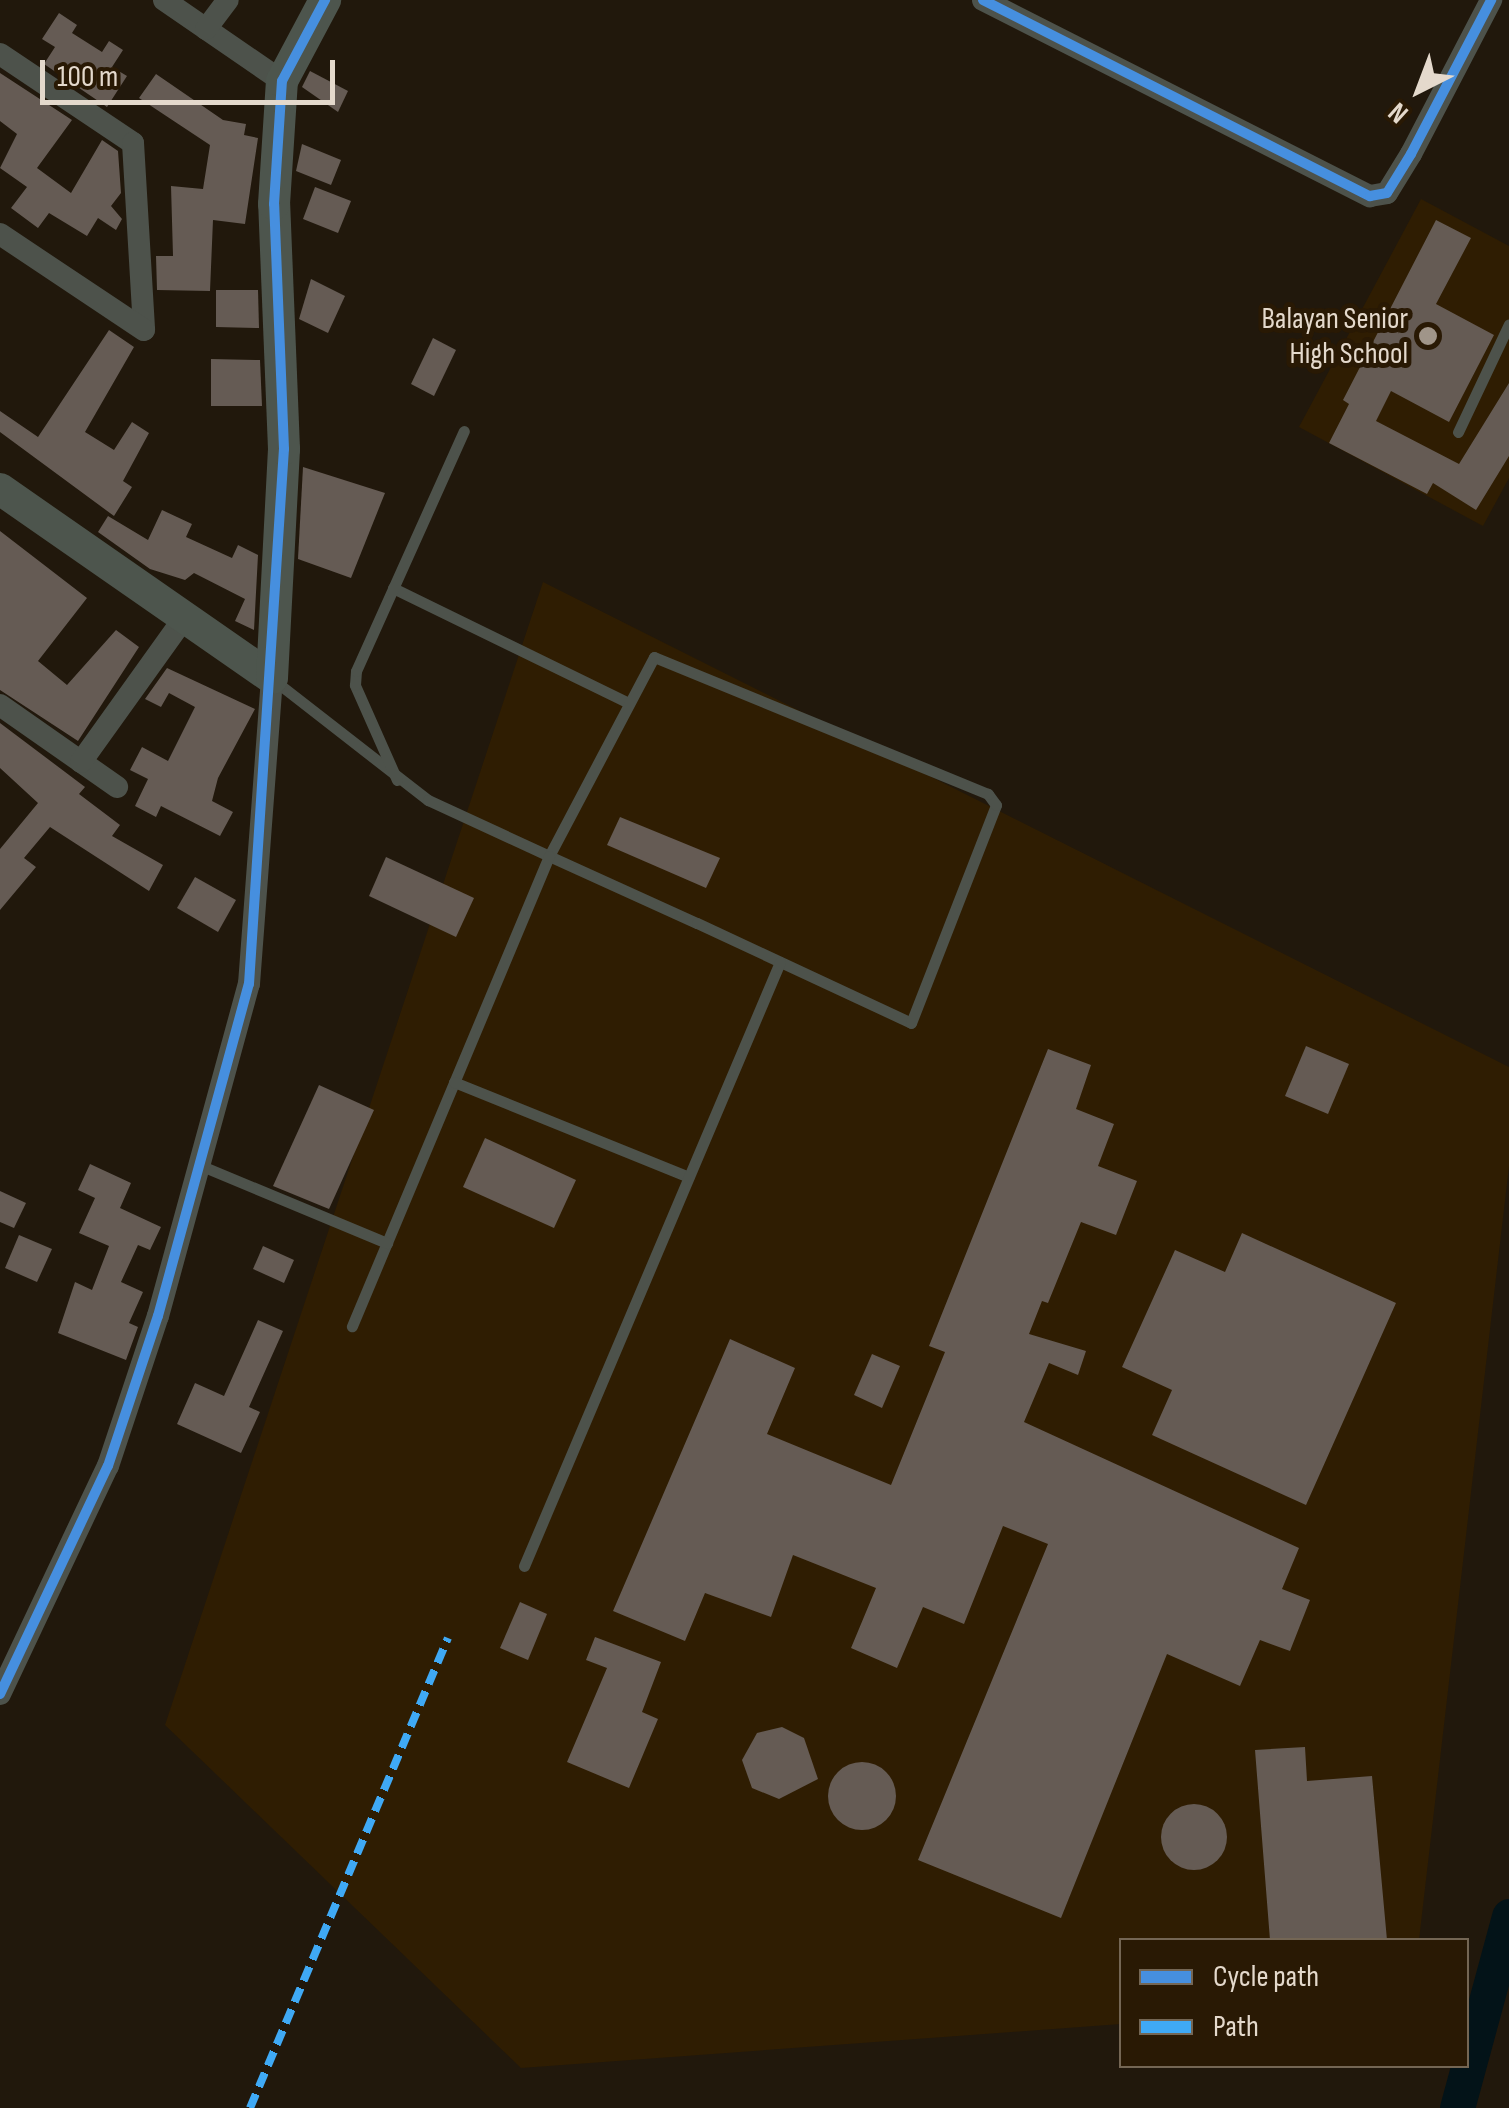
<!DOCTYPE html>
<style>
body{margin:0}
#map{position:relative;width:1509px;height:2108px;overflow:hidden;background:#21180c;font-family:"Sofia Sans Condensed",sans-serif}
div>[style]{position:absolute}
.built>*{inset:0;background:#2f1d02}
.river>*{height:35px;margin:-17.5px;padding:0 17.5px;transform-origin:17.5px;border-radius:17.5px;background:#031318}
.building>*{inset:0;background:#655b54}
.round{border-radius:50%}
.lane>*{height:11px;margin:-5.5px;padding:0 5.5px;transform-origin:5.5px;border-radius:5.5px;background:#4d524b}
.street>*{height:22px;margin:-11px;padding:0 11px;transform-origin:11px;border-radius:11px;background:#4d524b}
.secondary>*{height:32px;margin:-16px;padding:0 16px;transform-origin:16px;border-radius:16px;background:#4d554d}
.quiet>*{height:8px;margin-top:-4px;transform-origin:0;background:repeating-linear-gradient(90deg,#3fa9f5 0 15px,transparent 0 23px)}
.cycleway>*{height:10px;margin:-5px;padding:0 5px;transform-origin:5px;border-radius:5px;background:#468fdf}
.dots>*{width:28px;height:28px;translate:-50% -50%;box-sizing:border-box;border:5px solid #291904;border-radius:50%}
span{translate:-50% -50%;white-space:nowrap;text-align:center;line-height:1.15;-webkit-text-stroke:10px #291904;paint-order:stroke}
.poi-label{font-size:30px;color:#e4d9cc}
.right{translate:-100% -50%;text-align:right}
.legend{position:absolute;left:1119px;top:1938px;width:350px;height:130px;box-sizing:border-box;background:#291904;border:2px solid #746654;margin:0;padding:12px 18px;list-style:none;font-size:30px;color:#e4d9cc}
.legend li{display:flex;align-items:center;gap:20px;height:50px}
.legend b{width:50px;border:2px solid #746654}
.north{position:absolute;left:1369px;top:40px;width:100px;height:100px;-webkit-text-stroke:8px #291904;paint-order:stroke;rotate:222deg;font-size:28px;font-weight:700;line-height:40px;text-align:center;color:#e4d9cc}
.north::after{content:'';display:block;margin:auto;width:35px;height:45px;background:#e4d9cc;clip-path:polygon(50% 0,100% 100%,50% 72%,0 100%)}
.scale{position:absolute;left:40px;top:60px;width:295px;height:45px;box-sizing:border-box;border:5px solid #e4d9cc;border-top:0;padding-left:12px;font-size:30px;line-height:35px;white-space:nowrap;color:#e4d9cc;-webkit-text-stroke:8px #291904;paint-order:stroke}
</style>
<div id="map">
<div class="built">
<div style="clip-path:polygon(1421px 199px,1509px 246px,1509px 478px,1483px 526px,1299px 427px)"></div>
<div style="clip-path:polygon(543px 582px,1509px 1067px,1509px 1166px,1419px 1940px,1122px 1940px,1121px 2024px,521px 2068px,165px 1725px)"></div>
</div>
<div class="river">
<div style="left:1457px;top:2108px;width:199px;rotate:-74.8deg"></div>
</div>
<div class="building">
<div style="clip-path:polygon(59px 13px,77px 25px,72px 33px,102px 52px,109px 41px,123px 50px,112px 67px,127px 76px,107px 107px,44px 64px,55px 47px,42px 39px)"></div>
<div style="clip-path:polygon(310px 71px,348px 91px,338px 112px,302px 87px)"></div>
<div style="clip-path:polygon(0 73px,72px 120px,37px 168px,71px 193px,102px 140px,118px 151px,121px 193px,111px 206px,122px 219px,116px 230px,98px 218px,87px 236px,49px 213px,38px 228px,11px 208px,27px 187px,0 168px,17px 134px,0 121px)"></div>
<div style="clip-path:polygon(156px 74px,223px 120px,246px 124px,244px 135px,258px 138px,245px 224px,213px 220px,210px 291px,157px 290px,156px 256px,173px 256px,171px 186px,203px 189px,210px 145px,139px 98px)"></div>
<div style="clip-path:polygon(302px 144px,341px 160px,331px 185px,296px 171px)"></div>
<div style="clip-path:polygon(315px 187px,351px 201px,338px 233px,303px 219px)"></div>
<div style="clip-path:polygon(1436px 220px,1471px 238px,1436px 304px,1494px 335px,1449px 422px,1391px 391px,1376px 421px,1459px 464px,1509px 383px,1509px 456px,1476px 510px,1433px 483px,1427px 494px,1329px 443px,1349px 404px,1343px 400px)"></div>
<div style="clip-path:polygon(311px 279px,345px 296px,328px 333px,299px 319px)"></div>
<div style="clip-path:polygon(216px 290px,258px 290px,259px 328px,216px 327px)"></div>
<div style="clip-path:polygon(109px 330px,134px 347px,85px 432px,114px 450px,132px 422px,149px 433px,123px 481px,132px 487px,114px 516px,0 432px,0 411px,38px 437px)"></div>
<div style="clip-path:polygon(433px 338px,456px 350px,434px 396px,411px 384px)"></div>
<div style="clip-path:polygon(211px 359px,260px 360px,262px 406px,211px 406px)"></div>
<div style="clip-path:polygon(303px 467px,385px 493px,351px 578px,298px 559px)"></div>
<div style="clip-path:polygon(162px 510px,192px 524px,186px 537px,232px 558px,238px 545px,258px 555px,254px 630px,235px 621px,245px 599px,194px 573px,185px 580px,150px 569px,98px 532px,108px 516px,148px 540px)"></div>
<div style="clip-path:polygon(0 531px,87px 598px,38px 661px,67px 685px,116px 630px,139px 647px,78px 741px,0 690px)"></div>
<div style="clip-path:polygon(167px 668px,255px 709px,218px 778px,212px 801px,233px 812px,220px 836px,161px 806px,156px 817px,135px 806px,148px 779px,130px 770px,142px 747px,168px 761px,195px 707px,169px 693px,161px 707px,145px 699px)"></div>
<div style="clip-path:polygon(0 723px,85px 787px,79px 794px,120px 825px,112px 836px,163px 865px,149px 891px,50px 827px,24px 858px,36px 867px,0 910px,0 849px,38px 803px,0 768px)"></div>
<div style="clip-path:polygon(620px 817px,720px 858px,706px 888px,607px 845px)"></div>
<div style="clip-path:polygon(386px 857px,474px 898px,456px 937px,369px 896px)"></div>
<div style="clip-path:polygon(195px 877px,236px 900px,218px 932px,177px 908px)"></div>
<div style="clip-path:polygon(1306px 1046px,1349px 1064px,1328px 1114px,1285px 1096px)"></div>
<div style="clip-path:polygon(1048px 1049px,1091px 1065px,1076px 1109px,1114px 1124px,1098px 1166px,1137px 1181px,1116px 1235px,1081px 1222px,1048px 1303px,1042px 1301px,1029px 1334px,1086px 1351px,1078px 1375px,1049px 1363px,1024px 1422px,1299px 1548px,1282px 1589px,1310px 1600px,1290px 1651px,1260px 1640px,1240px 1686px,1167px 1654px,1061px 1918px,918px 1860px,1048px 1544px,1003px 1526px,964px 1624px,923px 1607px,897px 1668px,851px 1648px,876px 1588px,793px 1555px,771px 1617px,705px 1593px,685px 1641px,613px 1611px,730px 1339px,795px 1368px,767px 1434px,891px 1485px,945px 1352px,929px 1346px)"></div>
<div style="clip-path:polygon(319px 1085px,374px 1110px,329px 1209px,273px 1186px)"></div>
<div style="clip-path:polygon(485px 1138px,576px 1180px,554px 1228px,463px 1187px)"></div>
<div style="clip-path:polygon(90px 1164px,131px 1183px,120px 1208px,161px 1227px,150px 1250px,138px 1245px,121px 1282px,143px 1292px,129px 1323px,138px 1327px,126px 1360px,58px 1333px,75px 1282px,92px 1290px,109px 1246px,79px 1233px,95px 1198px,78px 1190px)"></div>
<div style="clip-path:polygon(0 1191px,26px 1203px,14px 1228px,0 1222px)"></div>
<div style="clip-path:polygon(1242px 1233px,1396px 1303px,1306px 1505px,1152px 1435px,1172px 1390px,1122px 1367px,1175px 1250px,1225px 1272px)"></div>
<div style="clip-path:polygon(19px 1235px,52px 1249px,37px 1282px,5px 1268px)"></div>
<div style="clip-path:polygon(263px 1246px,294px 1260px,284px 1283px,253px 1269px)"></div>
<div style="clip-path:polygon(258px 1320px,283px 1331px,249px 1407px,260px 1412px,241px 1453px,177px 1424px,195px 1383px,224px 1396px)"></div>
<div style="clip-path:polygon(872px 1354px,900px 1366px,882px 1408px,854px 1395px)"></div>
<div style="clip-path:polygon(520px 1602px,547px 1614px,528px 1660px,500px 1648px)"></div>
<div style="clip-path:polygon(595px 1637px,661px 1662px,642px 1712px,658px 1719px,629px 1788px,567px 1762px,607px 1668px,586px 1660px)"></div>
<div style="clip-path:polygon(782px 1727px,804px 1738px,818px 1779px,779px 1799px,752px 1788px,742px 1760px,757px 1733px)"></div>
<div style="clip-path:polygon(1305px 1747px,1307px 1781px,1372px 1776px,1387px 1940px,1270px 1940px,1255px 1750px)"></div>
<div class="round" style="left:828px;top:1762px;width:68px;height:68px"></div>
<div class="round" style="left:1161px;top:1804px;width:66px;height:66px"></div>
</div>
<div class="lane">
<div style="left:1458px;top:432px;width:119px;rotate:-64.7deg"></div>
<div style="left:393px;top:588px;width:258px;rotate:26deg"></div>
<div style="left:275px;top:681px;width:194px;rotate:37.9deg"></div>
<div style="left:428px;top:800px;width:133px;rotate:24.8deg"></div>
<div style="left:549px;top:856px;width:162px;rotate:24.4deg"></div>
<div style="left:697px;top:923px;width:236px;rotate:25deg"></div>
<div style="left:911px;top:1023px;width:234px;rotate:-68.7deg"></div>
<div style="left:996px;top:805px;width:14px;rotate:-126deg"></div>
<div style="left:988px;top:794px;width:361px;rotate:-157.7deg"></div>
<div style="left:654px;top:657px;width:225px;rotate:117.8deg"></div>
<div style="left:549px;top:856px;width:510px;rotate:112.74deg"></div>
<div style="left:397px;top:780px;width:104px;rotate:-113.9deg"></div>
<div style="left:355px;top:685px;width:14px;rotate:-86deg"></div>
<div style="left:356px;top:671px;width:263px;rotate:-65.8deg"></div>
<div style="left:454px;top:1082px;width:253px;rotate:22deg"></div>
<div style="left:197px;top:1164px;width:206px;rotate:22.6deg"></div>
<div style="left:524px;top:1566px;width:656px;rotate:-67.03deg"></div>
</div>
<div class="street">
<div style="left:164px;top:0;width:143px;rotate:34.5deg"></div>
<div style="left:983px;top:0;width:434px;rotate:26.9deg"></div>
<div style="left:1370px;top:196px;width:17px;rotate:-10deg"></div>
<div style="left:1387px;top:193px;width:46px;rotate:-58.4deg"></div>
<div style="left:1411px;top:154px;width:174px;rotate:-62.5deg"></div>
<div style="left:206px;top:29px;width:36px;rotate:-53deg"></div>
<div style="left:0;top:54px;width:160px;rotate:33.8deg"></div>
<div style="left:133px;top:143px;width:187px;rotate:86.6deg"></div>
<div style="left:0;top:234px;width:173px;rotate:33.7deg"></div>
<div style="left:0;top:705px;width:143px;rotate:35deg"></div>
<div style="left:81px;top:762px;width:178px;rotate:-54.4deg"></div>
<div style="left:0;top:1694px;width:252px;rotate:-64.7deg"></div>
<div style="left:108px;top:1466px;width:158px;rotate:-71.6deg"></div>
<div style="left:158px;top:1316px;width:344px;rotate:-74.7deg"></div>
<div style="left:249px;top:984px;width:307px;rotate:-85.7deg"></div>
</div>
<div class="secondary">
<div style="left:0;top:489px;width:331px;rotate:34.8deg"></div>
<div style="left:272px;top:678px;width:229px;rotate:-87deg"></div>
<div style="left:284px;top:449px;width:245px;rotate:-92.3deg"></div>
<div style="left:274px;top:204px;width:123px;rotate:-86.3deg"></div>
<div style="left:282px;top:81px;width:92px;rotate:-62deg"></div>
</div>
<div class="quiet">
<div style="left:250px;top:2108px;width:510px;rotate:-67.16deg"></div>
</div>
<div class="cycleway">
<div style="left:983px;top:0;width:434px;rotate:26.9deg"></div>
<div style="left:1370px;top:196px;width:17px;rotate:-10deg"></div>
<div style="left:1387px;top:193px;width:46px;rotate:-58.4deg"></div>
<div style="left:1411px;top:154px;width:174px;rotate:-62.5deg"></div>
<div style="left:0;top:1694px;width:252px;rotate:-64.7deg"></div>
<div style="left:108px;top:1466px;width:158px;rotate:-71.6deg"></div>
<div style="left:158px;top:1316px;width:344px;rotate:-74.7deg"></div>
<div style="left:249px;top:984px;width:536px;rotate:-86.26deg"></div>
<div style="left:284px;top:449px;width:245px;rotate:-92.3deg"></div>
<div style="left:274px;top:204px;width:123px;rotate:-86.3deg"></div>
<div style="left:282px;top:81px;width:92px;rotate:-62deg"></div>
</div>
<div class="dots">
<div style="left:1428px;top:336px;background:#a09589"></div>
</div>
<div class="poi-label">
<span class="right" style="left:1408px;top:336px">Balayan Senior<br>High School</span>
</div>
<ul class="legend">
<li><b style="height:12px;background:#468fdf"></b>Cycle path</li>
<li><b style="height:12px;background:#3fa9f5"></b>Path</li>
</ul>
<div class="north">N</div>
<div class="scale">100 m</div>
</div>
